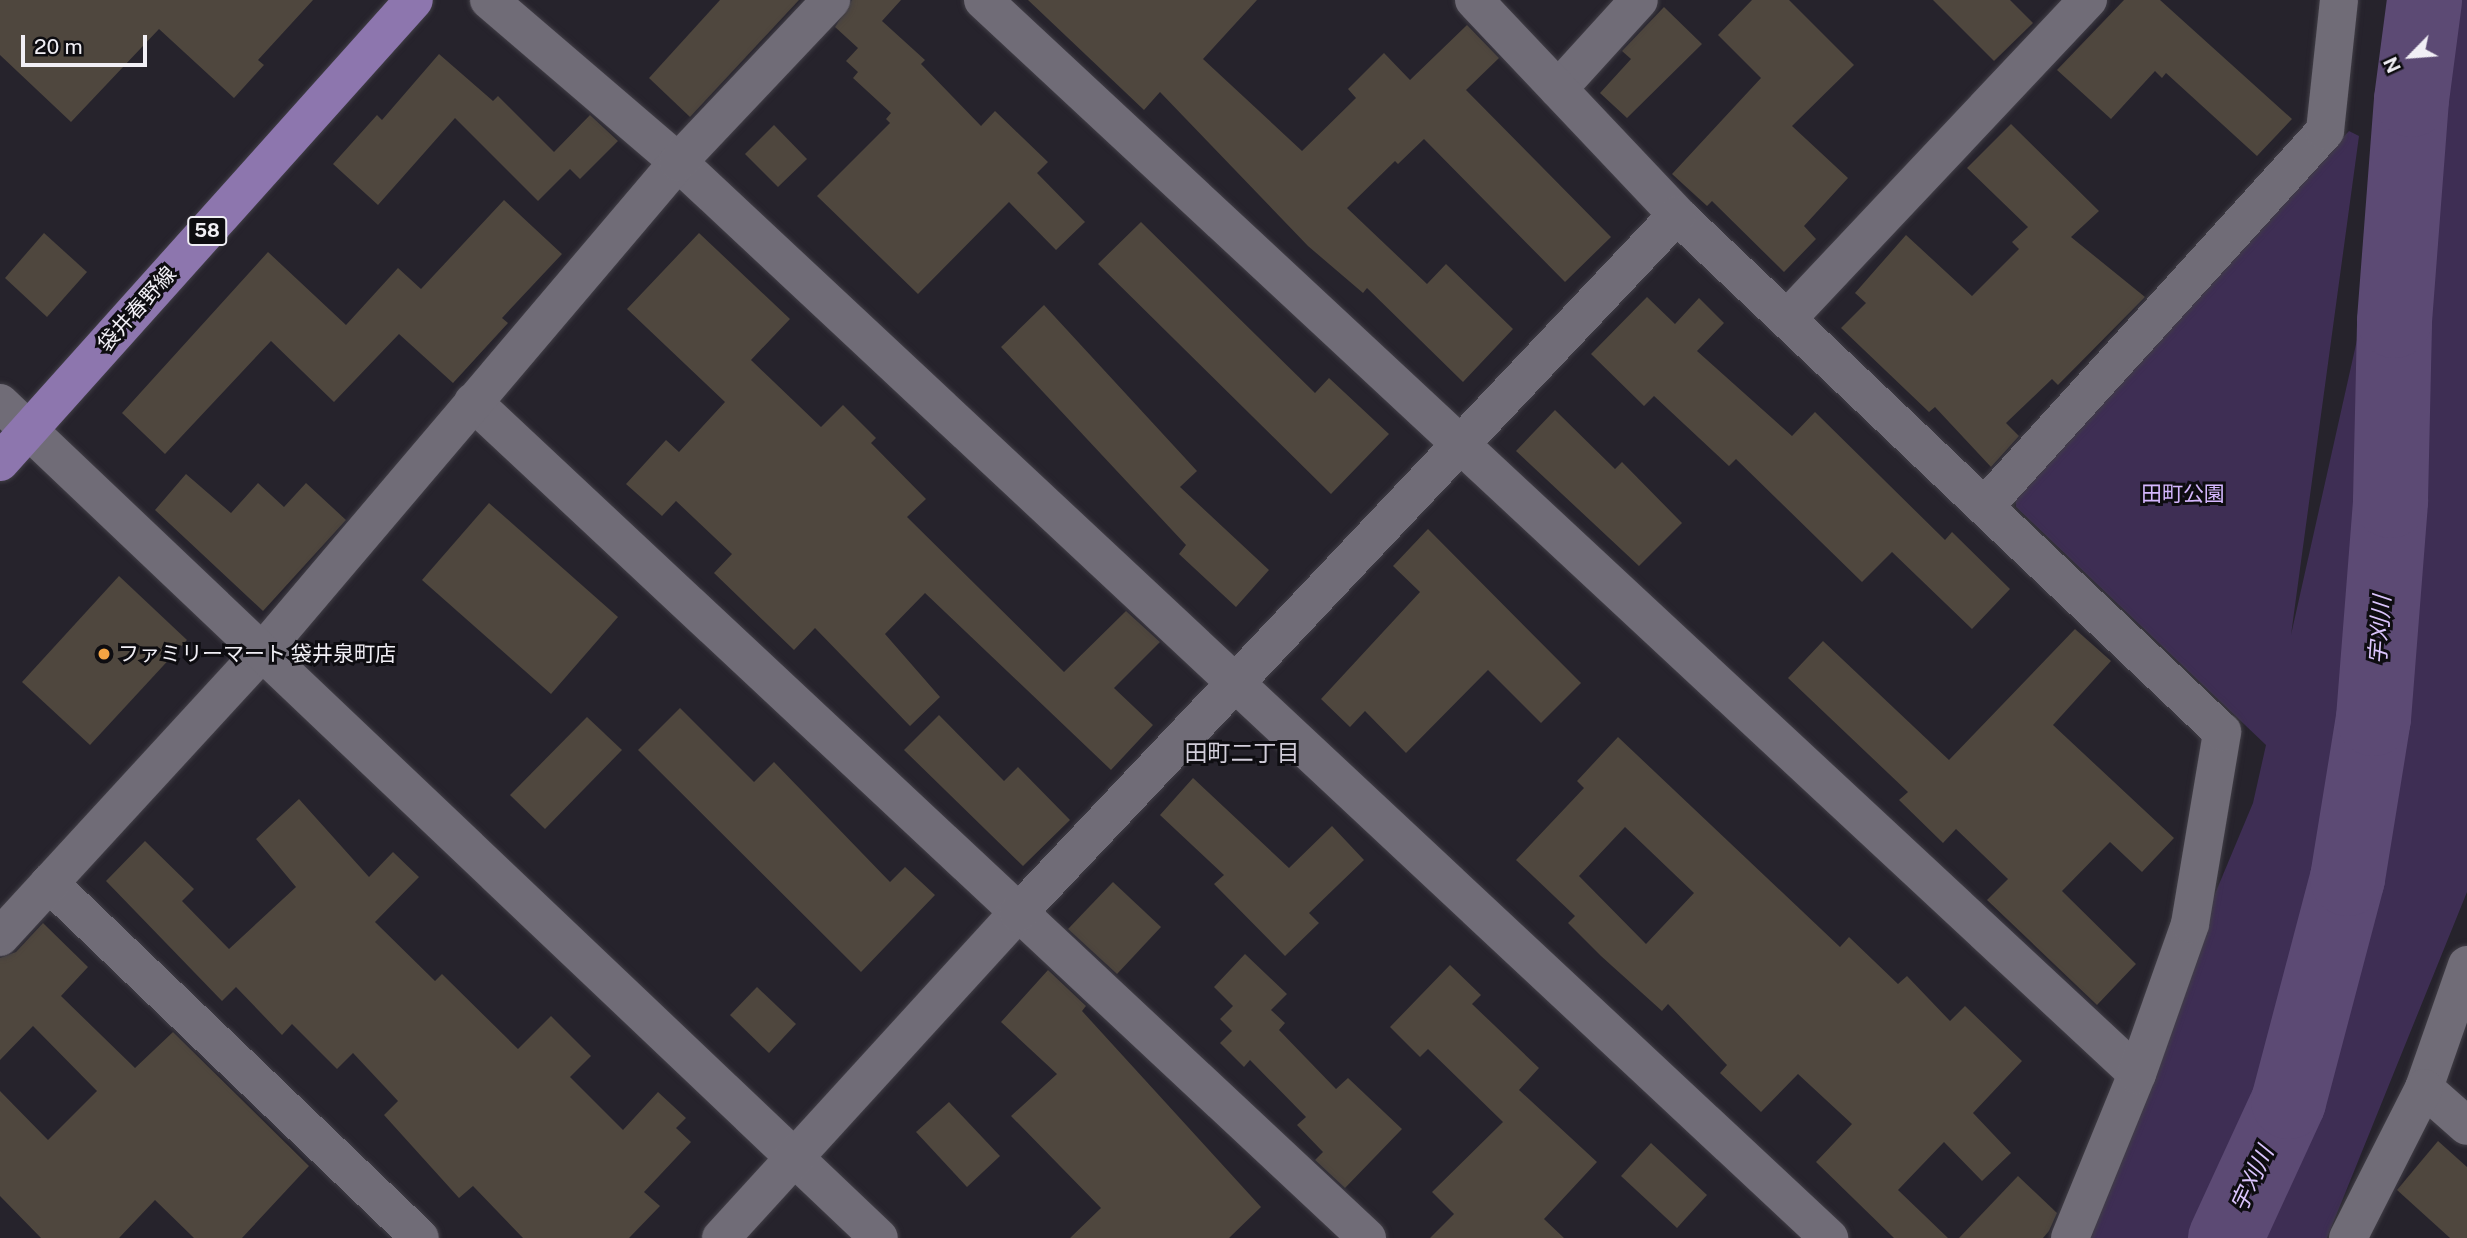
<!DOCTYPE html>
<meta charset="utf-8">
<style>
body{margin:0}
#map{position:relative;width:2467px;height:1238px;overflow:hidden;background:#26232c;font-family:"Public Sans","Noto Sans JP",sans-serif}
div>[style]{position:absolute}
.green>*{inset:0;background:#3e2e54}
.river>*{height:75px;margin:-37.5px;padding:0 37.5px;transform-origin:37.5px;border-radius:37.5px;background:#5c4a74}
.building>*{inset:0;background:#4f473e}
.roads{filter:drop-shadow(0 0 2px #413e46) drop-shadow(0 0 2px #413e46)}
.minor>*{height:38px;margin:-19px;padding:0 19px;transform-origin:19px;border-radius:19px;background:#706c77}
.tertiary>*{height:38px;margin:-19px;padding:0 19px;transform-origin:19px;border-radius:19px;background:#706c77}
.primary>*{height:38px;margin:-19px;padding:0 19px;transform-origin:19px;border-radius:19px;background:#8d76ae}
.dots>*{width:19px;height:19px;translate:-50% -50%;box-sizing:border-box;border:4px solid #0e0d11;border-radius:50%}
span{translate:-50% -50%;white-space:nowrap;text-align:center;line-height:1.15;-webkit-text-stroke:6px #0e0d11;paint-order:stroke}
.shield-label span{padding:2px 5px;background:#0e0d11;border:2px solid;border-radius:5px;-webkit-text-stroke-width:0}
.shield-label{font-size:19px;color:#f1eff5;font-weight:700}
.street-label{font-size:21px;color:#f1eff5}
.park-label{font-size:21px;color:#d5b8fe}
.poi-label{font-size:21px;color:#f1eff5}
.left{translate:0 -50%;text-align:left}
.water-label{font-size:23px;color:#dac4fc;font-style:italic}
.neighbourhood-label{font-size:23px;color:#d2ceda}
.north{position:absolute;left:2376px;top:21px;width:70px;height:70px;-webkit-text-stroke:5px #0e0d11;paint-order:stroke;rotate:245deg;font-size:19px;font-weight:700;line-height:28px;text-align:center;color:#f1eff5}
.north::after{content:'';display:block;margin:auto;width:24px;height:32px;background:#f1eff5;clip-path:polygon(50% 0,100% 100%,50% 72%,0 100%)}
.scale{position:absolute;left:21px;top:35px;width:126px;height:32px;box-sizing:border-box;border:4px solid #f1eff5;border-top:0;padding-left:9px;font-size:21px;line-height:24px;white-space:nowrap;color:#f1eff5;-webkit-text-stroke:5px #0e0d11;paint-order:stroke}
</style>
<div id="map">
<div class="green">
<div style="clip-path:polygon(2433px 0,2467px 0,2467px 892px,2327px 1238px,2071px 1238px,2253px 803px,2266px 745px,2016px 507px,2015px 490px,2349px 131px,2359px 136px,2291px 635px)"></div>
</div>
<div class="river">
<div style="left:2225px;top:1238px;width:151px;rotate:-65.3deg"></div>
<div style="left:2288px;top:1101px;width:231px;rotate:-75.2deg"></div>
<div style="left:2347px;top:878px;width:162px;rotate:-80.8deg"></div>
<div style="left:2373px;top:718px;width:219px;rotate:-85.5deg"></div>
<div style="left:2390px;top:500px;width:180px;rotate:-88.7deg"></div>
<div style="left:2394px;top:320px;width:222px;rotate:-85.6deg"></div>
<div style="left:2411px;top:99px;width:100px;rotate:-82.5deg"></div>
</div>
<div class="building">
<div style="clip-path:polygon(0 0,313px 0,258px 60px,264px 65px,234px 98px,159px 29px,71px 122px,0 55px)"></div>
<div style="clip-path:polygon(720px 0,799px 0,690px 117px,649px 78px)"></div>
<div style="clip-path:polygon(852px 0,901px 0,882px 21px,925px 60px,921px 64px,981px 126px,995px 111px,1048px 162px,1037px 173px,1085px 222px,1056px 250px,1009px 202px,918px 294px,817px 196px,890px 123px,886px 119px,891px 113px,853px 78px,858px 72px,846px 61px,858px 48px,835px 27px)"></div>
<div style="clip-path:polygon(1028px 0,1257px 0,1203px 59px,1302px 151px,1356px 98px,1348px 89px,1384px 53px,1410px 80px,1467px 25px,1499px 58px,1466px 90px,1611px 237px,1565px 282px,1424px 139px,1398px 164px,1395px 161px,1347px 208px,1427px 284px,1446px 264px,1513px 329px,1463px 382px,1367px 288px,1363px 293px,1308px 246px,1160px 92px,1144px 110px)"></div>
<div style="clip-path:polygon(1752px 0,1789px 0,1854px 65px,1792px 126px,1848px 178px,1804px 226px,1816px 239px,1784px 272px,1712px 201px,1707px 206px,1672px 174px,1761px 78px,1718px 35px)"></div>
<div style="clip-path:polygon(1933px 0,2010px 0,2033px 23px,1994px 61px)"></div>
<div style="clip-path:polygon(2124px 0,2160px 0,2292px 119px,2257px 156px,2166px 73px,2162px 78px,2155px 71px,2111px 119px,2057px 70px)"></div>
<div style="clip-path:polygon(1664px 7px,1702px 44px,1627px 118px,1600px 93px,1631px 59px,1622px 51px)"></div>
<div style="clip-path:polygon(439px 54px,493px 101px,498px 96px,554px 152px,590px 115px,618px 141px,580px 179px,570px 169px,538px 201px,455px 118px,378px 205px,333px 164px,377px 115px,382px 120px)"></div>
<div style="clip-path:polygon(2011px 124px,2099px 211px,2071px 237px,2145px 297px,2058px 385px,2052px 379px,2006px 423px,2019px 436px,1991px 467px,1935px 407px,1929px 412px,1841px 328px,1866px 303px,1855px 293px,1906px 235px,1972px 296px,2019px 249px,2012px 242px,2028px 227px,1967px 168px)"></div>
<div style="clip-path:polygon(774px 125px,807px 159px,778px 187px,745px 154px)"></div>
<div style="clip-path:polygon(504px 200px,562px 254px,502px 318px,508px 323px,453px 383px,399px 334px,334px 402px,271px 341px,165px 454px,122px 413px,268px 252px,346px 325px,398px 268px,421px 289px)"></div>
<div style="clip-path:polygon(1141px 222px,1315px 393px,1329px 378px,1389px 434px,1331px 494px,1098px 264px)"></div>
<div style="clip-path:polygon(44px 233px,87px 272px,47px 317px,5px 278px)"></div>
<div style="clip-path:polygon(699px 233px,790px 319px,751px 360px,821px 427px,843px 405px,876px 438px,871px 443px,926px 499px,907px 517px,1064px 672px,1126px 611px,1160px 642px,1114px 688px,1153px 725px,1111px 770px,925px 593px,885px 634px,940px 697px,910px 726px,815px 628px,794px 650px,714px 573px,732px 554px,676px 501px,662px 516px,626px 484px,666px 440px,679px 452px,725px 402px,627px 309px)"></div>
<div style="clip-path:polygon(1647px 297px,1675px 324px,1699px 298px,1724px 323px,1697px 351px,1792px 436px,1815px 412px,1945px 540px,1952px 532px,2010px 589px,1972px 629px,1892px 552px,1862px 582px,1736px 459px,1729px 466px,1654px 396px,1644px 406px,1591px 354px)"></div>
<div style="clip-path:polygon(1044px 305px,1197px 471px,1180px 487px,1269px 570px,1236px 607px,1179px 554px,1186px 545px,1001px 347px)"></div>
<div style="clip-path:polygon(1555px 410px,1615px 469px,1622px 462px,1682px 523px,1639px 566px,1516px 451px)"></div>
<div style="clip-path:polygon(186px 474px,231px 513px,258px 483px,284px 507px,306px 483px,346px 520px,263px 611px,155px 510px)"></div>
<div style="clip-path:polygon(489px 503px,618px 617px,551px 694px,422px 580px)"></div>
<div style="clip-path:polygon(1428px 529px,1581px 683px,1541px 723px,1488px 670px,1406px 753px,1365px 711px,1350px 727px,1321px 699px,1420px 592px,1393px 566px)"></div>
<div style="clip-path:polygon(119px 576px,187px 640px,90px 745px,22px 682px)"></div>
<div style="clip-path:polygon(2075px 629px,2111px 661px,2053px 725px,2174px 838px,2142px 872px,2110px 842px,2062px 891px,2136px 964px,2097px 1005px,1987px 900px,2008px 879px,1956px 829px,1943px 843px,1899px 800px,1908px 792px,1788px 678px,1823px 641px,1949px 760px)"></div>
<div style="clip-path:polygon(680px 708px,754px 782px,774px 762px,890px 882px,905px 867px,935px 895px,861px 972px,638px 750px)"></div>
<div style="clip-path:polygon(939px 715px,1004px 781px,1018px 767px,1070px 820px,1023px 866px,904px 750px)"></div>
<div style="clip-path:polygon(587px 717px,622px 750px,545px 829px,510px 795px)"></div>
<div style="clip-path:polygon(evenodd,1618px 737px,1840px 947px,1849px 937px,1898px 984px,1907px 976px,1950px 1021px,1965px 1006px,2022px 1061px,1973px 1113px,2011px 1153px,1982px 1181px,1944px 1142px,1898px 1190px,1948px 1238px,1894px 1238px,1816px 1162px,1852px 1124px,1798px 1074px,1761px 1112px,1720px 1073px,1727px 1065px,1668px 1004px,1662px 1011px,1601px 956px,1568px 923px,1575px 916px,1516px 860px,1584px 788px,1577px 781px,1618px 737px,1625px 827px,1694px 893px,1646px 944px,1579px 876px,1625px 827px)"></div>
<div style="clip-path:polygon(1193px 778px,1289px 868px,1332px 826px,1364px 860px,1309px 913px,1319px 923px,1285px 956px,1214px 884px,1224px 875px,1160px 815px)"></div>
<div style="clip-path:polygon(299px 799px,369px 877px,393px 852px,419px 877px,375px 922px,435px 981px,442px 974px,518px 1049px,551px 1016px,591px 1056px,570px 1077px,623px 1130px,658px 1092px,686px 1118px,676px 1128px,691px 1142px,644px 1192px,660px 1206px,629px 1238px,523px 1238px,473px 1186px,459px 1198px,384px 1115px,398px 1101px,353px 1053px,337px 1069px,292px 1024px,282px 1035px,236px 987px,222px 1001px,106px 881px,145px 841px,194px 889px,182px 901px,229px 949px,296px 887px,256px 839px)"></div>
<div style="clip-path:polygon(1113px 882px,1161px 927px,1117px 974px,1068px 929px)"></div>
<div style="clip-path:polygon(43px 923px,88px 967px,61px 996px,135px 1068px,173px 1032px,309px 1166px,242px 1238px,194px 1238px,155px 1200px,119px 1238px,41px 1238px,0 1196px,0 1091px,48px 1140px,97px 1091px,33px 1026px,0 1060px,0 958px,16px 952px)"></div>
<div style="clip-path:polygon(1245px 954px,1287px 994px,1271px 1010px,1285px 1023px,1279px 1030px,1336px 1089px,1348px 1078px,1402px 1129px,1345px 1188px,1315px 1160px,1323px 1152px,1297px 1125px,1306px 1117px,1250px 1060px,1244px 1067px,1220px 1043px,1232px 1031px,1220px 1019px,1233px 1006px,1214px 987px)"></div>
<div style="clip-path:polygon(1450px 965px,1481px 995px,1472px 1004px,1539px 1068px,1519px 1090px,1597px 1162px,1544px 1219px,1564px 1238px,1430px 1238px,1454px 1214px,1432px 1192px,1503px 1122px,1428px 1049px,1420px 1057px,1390px 1027px)"></div>
<div style="clip-path:polygon(1048px 970px,1086px 1006px,1082px 1011px,1261px 1207px,1229px 1238px,1070px 1238px,1101px 1208px,1011px 1116px,1057px 1074px,1001px 1022px)"></div>
<div style="clip-path:polygon(757px 987px,796px 1024px,769px 1053px,730px 1015px)"></div>
<div style="clip-path:polygon(949px 1102px,1000px 1156px,967px 1187px,916px 1132px)"></div>
<div style="clip-path:polygon(2438px 1141px,2467px 1167px,2467px 1238px,2450px 1238px,2397px 1190px)"></div>
<div style="clip-path:polygon(1651px 1143px,1707px 1195px,1677px 1228px,1621px 1176px)"></div>
<div style="clip-path:polygon(2018px 1176px,2057px 1213px,2049px 1231px,2043px 1238px,1959px 1238px)"></div>
</div>
<div class="roads">
<div class="minor">
<div style="left:489px;top:0;width:249px;rotate:40.6deg"></div>
<div style="left:678px;top:162px;width:1576px;rotate:43.07deg"></div>
<div style="left:983px;top:0;width:1576px;rotate:42.94deg"></div>
<div style="left:1558px;top:89px;width:120px;rotate:-47.7deg"></div>
<div style="left:1787px;top:319px;width:439px;rotate:-46.7deg"></div>
<div style="left:473px;top:402px;width:1224px;rotate:43.08deg"></div>
<div style="left:1985px;top:506px;width:506px;rotate:-47.8deg"></div>
<div style="left:2325px;top:131px;width:132px;rotate:-83.9deg"></div>
<div style="left:49px;top:883px;width:513px;rotate:43.74deg"></div>
<div style="left:0;top:937px;width:389px;rotate:-47.4deg"></div>
<div style="left:263px;top:651px;width:641px;rotate:-49.68deg"></div>
<div style="left:678px;top:162px;width:223px;rotate:-46.6deg"></div>
<div style="left:2467px;top:965px;width:130px;rotate:109.3deg"></div>
<div style="left:2424px;top:1088px;width:57px;rotate:41.5deg"></div>
<div style="left:2070px;top:1238px;width:177px;rotate:-67.8deg"></div>
<div style="left:2137px;top:1074px;width:159px;rotate:-70.5deg"></div>
<div style="left:2190px;top:924px;width:195px;rotate:-80.5deg"></div>
<div style="left:2348px;top:1238px;width:168px;rotate:-63.1deg"></div>
</div>
<div class="tertiary">
<div style="left:1474px;top:0;width:296px;rotate:46.6deg"></div>
<div style="left:1677px;top:215px;width:751px;rotate:43.49deg"></div>
<div style="left:0;top:403px;width:1212px;rotate:43.53deg"></div>
<div style="left:721px;top:1238px;width:440px;rotate:-47.6deg"></div>
<div style="left:1018px;top:913px;width:960px;rotate:-46.65deg"></div>
</div>
<div class="primary">
<div style="left:0;top:462px;width:620px;rotate:-48.14deg"></div>
</div>
</div>
<div class="dots">
<div style="left:104px;top:654px;background:#f3a443"></div>
</div>
<div class="shield-label">
<span style="left:207px;top:231px">58</span>
</div>
<div class="street-label">
<span style="left:137px;top:309px;rotate:-48deg">袋井春野線</span>
</div>
<div class="park-label">
<span style="left:2183px;top:494px">田町公園</span>
</div>
<div class="poi-label">
<span class="left" style="left:118px;top:654px">ファミリーマート 袋井泉町店</span>
</div>
<div class="water-label">
<span style="left:2380px;top:630px;rotate:-86deg">宇刈川</span>
<span style="left:2252px;top:1179px;rotate:-65deg">宇刈川</span>
</div>
<div class="neighbourhood-label">
<span style="left:1242px;top:753px">田町二丁目</span>
</div>
<div class="north">N</div>
<div class="scale">20 m</div>
</div>
